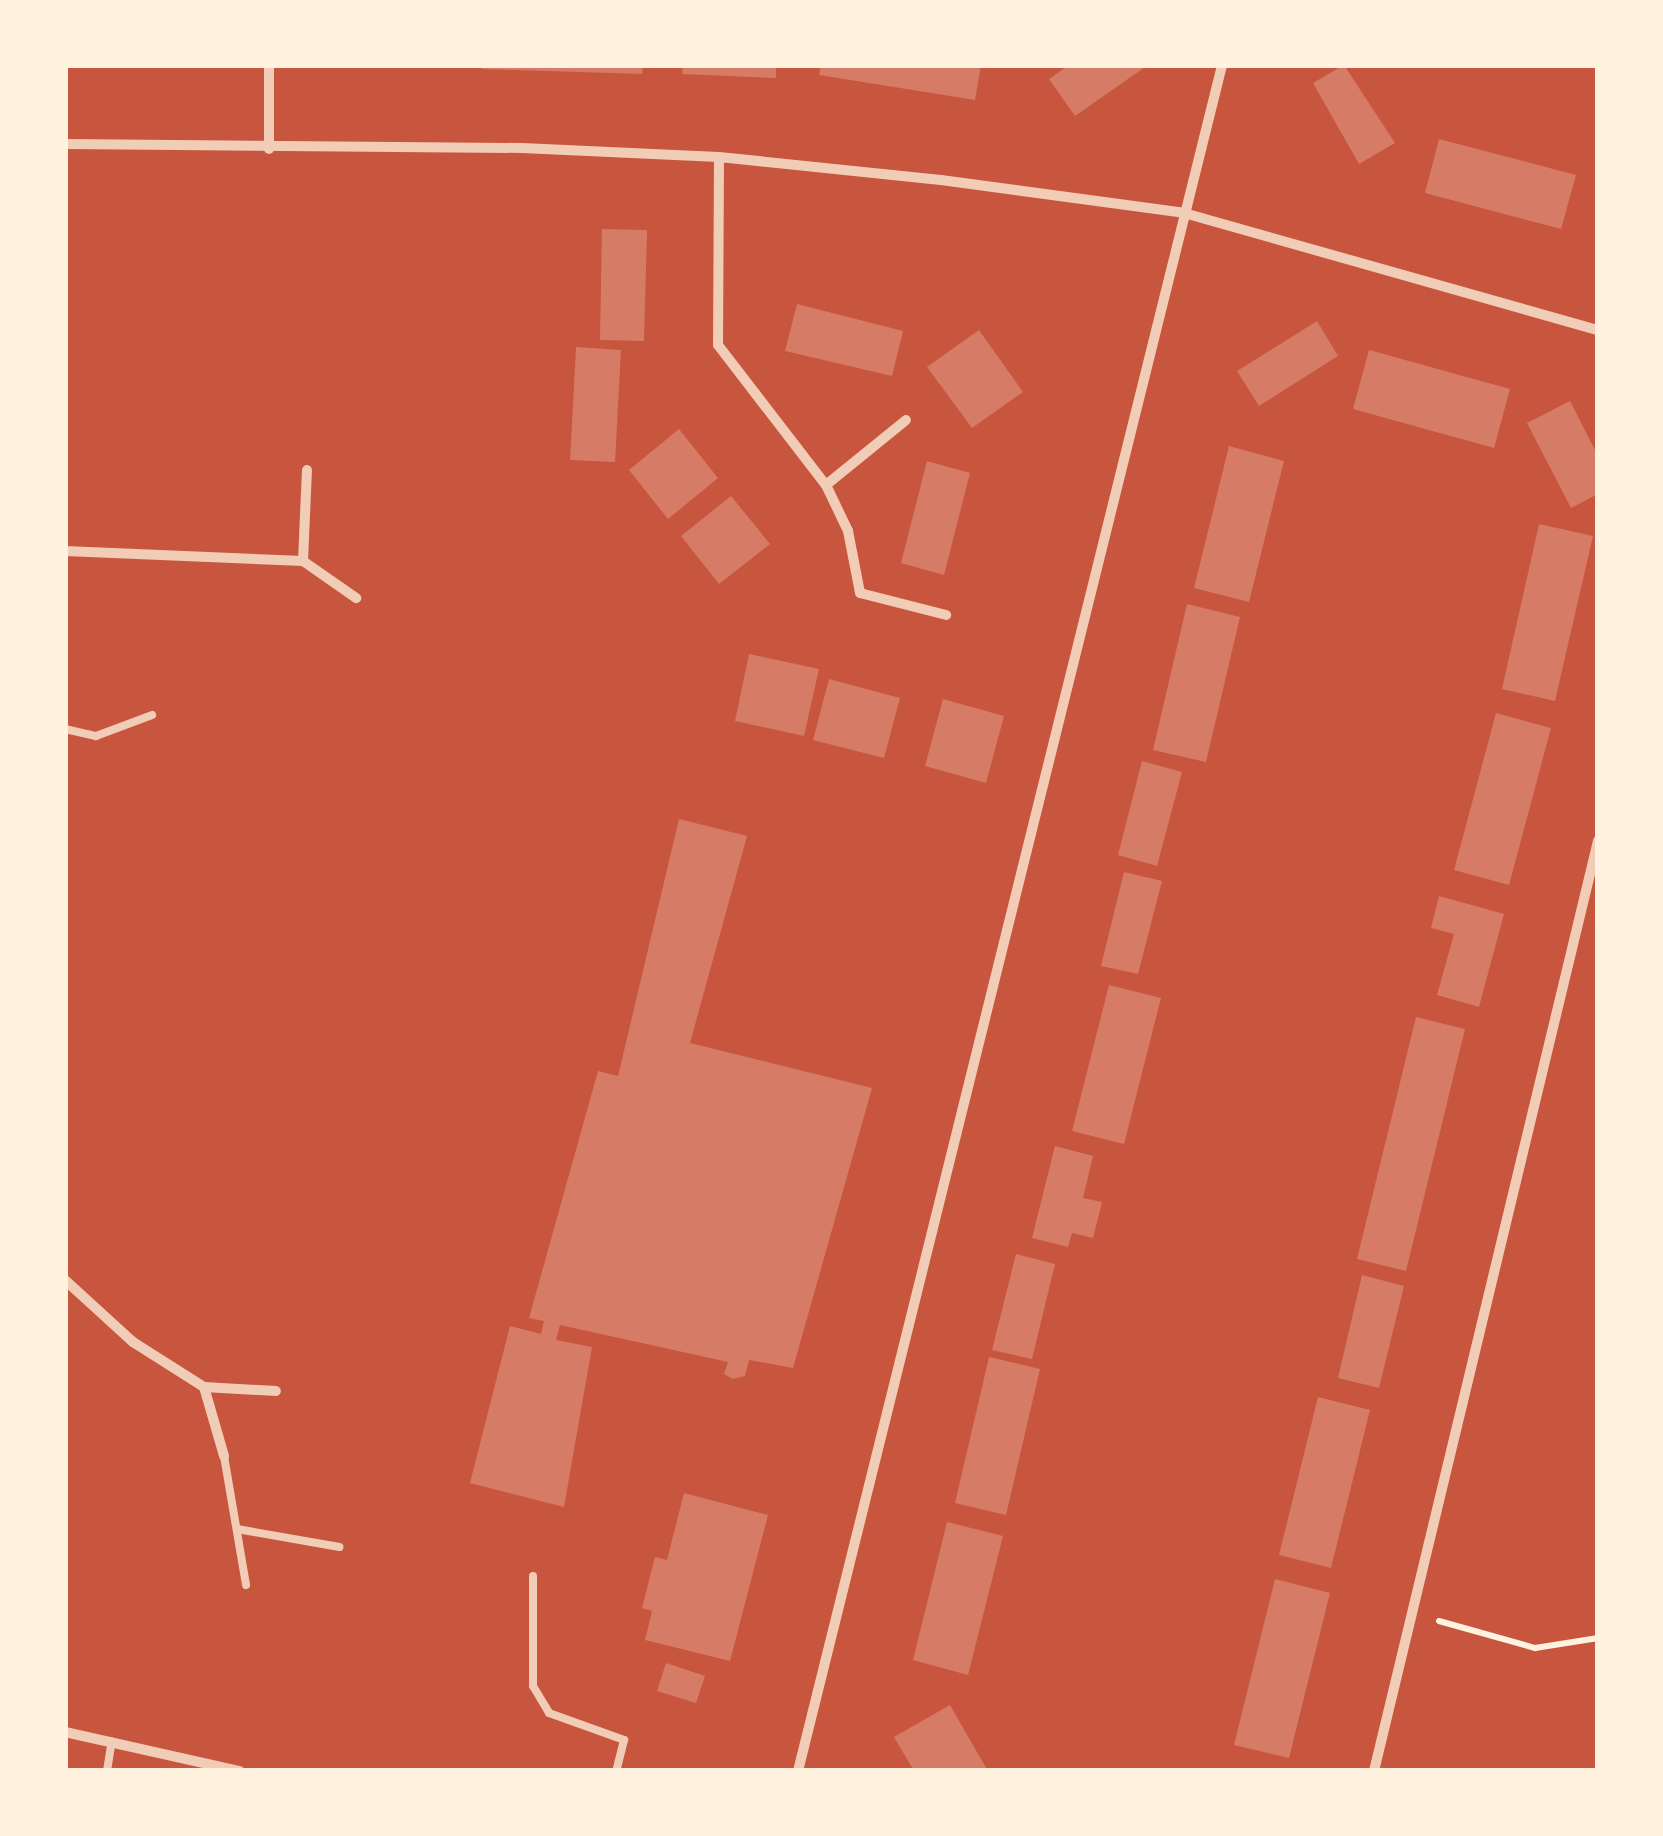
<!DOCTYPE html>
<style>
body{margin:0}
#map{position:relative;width:1663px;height:1836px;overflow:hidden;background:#c8553d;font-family:"Golos Text",sans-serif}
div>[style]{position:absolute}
.building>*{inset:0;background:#d67c66}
.path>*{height:6px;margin:-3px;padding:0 3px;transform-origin:3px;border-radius:3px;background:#fff3e0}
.service>*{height:8px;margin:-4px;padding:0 4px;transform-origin:4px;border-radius:4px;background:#f1ccb7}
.minor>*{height:10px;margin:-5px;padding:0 5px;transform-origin:5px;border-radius:5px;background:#f1ccb7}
span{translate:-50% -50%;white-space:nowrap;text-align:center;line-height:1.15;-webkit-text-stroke:9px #fff3e0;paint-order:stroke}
.frame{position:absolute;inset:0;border:68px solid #fff3e0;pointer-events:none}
</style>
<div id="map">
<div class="building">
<div style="clip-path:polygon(482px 65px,643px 65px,642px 74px,482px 69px)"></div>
<div style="clip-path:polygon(683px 65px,776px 65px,776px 78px,682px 74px)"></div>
<div style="clip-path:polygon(821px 65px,981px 65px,975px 100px,819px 75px)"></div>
<div style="clip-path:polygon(1069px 65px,1148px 65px,1075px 116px,1049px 79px)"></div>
<div style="clip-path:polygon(1344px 65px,1395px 143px,1359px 164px,1313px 83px)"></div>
<div style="clip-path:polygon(1439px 139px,1576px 175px,1561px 229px,1425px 193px)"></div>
<div style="clip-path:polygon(602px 229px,647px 230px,644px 341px,600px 340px)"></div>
<div style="clip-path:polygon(797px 304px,903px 331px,892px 376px,785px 351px)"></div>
<div style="clip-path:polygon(1317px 321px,1338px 356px,1259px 406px,1237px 371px)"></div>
<div style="clip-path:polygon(979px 330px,1023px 392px,972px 428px,927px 367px)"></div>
<div style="clip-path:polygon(576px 347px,621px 350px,615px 462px,570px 460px)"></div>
<div style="clip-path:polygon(1369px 350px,1510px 389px,1494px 448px,1353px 409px)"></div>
<div style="clip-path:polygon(1570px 401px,1598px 456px,1598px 494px,1571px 508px,1527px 423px)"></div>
<div style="clip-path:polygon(679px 429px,718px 478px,668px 519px,629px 470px)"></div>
<div style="clip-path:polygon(1229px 446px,1284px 461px,1249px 602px,1194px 588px)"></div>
<div style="clip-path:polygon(927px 461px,970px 473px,944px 575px,901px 563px)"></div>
<div style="clip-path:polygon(731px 496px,770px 544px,719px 584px,681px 536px)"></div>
<div style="clip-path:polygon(1539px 524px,1593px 536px,1555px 701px,1502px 689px)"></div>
<div style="clip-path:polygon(1187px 604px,1240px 617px,1206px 762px,1153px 750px)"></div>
<div style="clip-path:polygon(749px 654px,819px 669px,804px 736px,735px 721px)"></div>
<div style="clip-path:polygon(829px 679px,900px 698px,884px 758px,813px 740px)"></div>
<div style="clip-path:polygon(943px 699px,1004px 716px,986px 783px,925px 766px)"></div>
<div style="clip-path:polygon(1496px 713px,1551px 728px,1509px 885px,1454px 870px)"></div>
<div style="clip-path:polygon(1142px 761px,1182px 772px,1157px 866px,1118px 855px)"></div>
<div style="clip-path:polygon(679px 819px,747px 836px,690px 1043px,872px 1088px,793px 1368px,749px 1360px,745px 1376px,733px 1379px,724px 1374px,728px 1362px,560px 1325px,556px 1340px,592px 1347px,564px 1507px,470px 1483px,510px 1326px,541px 1334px,544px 1321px,529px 1318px,598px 1071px,618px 1076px)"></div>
<div style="clip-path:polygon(1124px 872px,1162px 881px,1138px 974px,1101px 966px)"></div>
<div style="clip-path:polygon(1439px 896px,1504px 914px,1479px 1007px,1437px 995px,1454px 934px,1431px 928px)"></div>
<div style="clip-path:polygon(1109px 985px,1161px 998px,1124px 1144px,1072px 1131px)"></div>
<div style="clip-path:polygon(1416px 1017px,1465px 1029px,1406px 1271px,1357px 1259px)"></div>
<div style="clip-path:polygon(1055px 1146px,1093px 1156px,1083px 1198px,1102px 1202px,1093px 1238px,1072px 1233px,1068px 1247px,1032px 1238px)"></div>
<div style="clip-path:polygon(1016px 1254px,1055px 1264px,1032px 1359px,992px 1350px)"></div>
<div style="clip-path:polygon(1362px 1275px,1404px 1286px,1379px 1388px,1338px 1378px)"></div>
<div style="clip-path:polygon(989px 1357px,1040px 1369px,1006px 1515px,955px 1503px)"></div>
<div style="clip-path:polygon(1318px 1397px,1370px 1410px,1331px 1568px,1279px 1555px)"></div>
<div style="clip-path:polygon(684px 1493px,768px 1515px,730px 1661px,645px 1640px,652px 1611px,642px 1608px,655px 1557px,667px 1560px)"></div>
<div style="clip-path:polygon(947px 1522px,1003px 1536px,968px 1675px,913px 1660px)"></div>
<div style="clip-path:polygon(1275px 1579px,1330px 1593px,1289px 1758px,1234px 1745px)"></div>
<div style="clip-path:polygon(666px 1663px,705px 1676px,696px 1703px,657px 1691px)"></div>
<div style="clip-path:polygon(950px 1705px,970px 1740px,988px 1771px,914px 1771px,894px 1737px)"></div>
</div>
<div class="path">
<div style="left:1439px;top:1621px;width:100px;rotate:15.7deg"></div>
<div style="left:1535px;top:1648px;width:64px;rotate:-9deg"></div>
</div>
<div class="service">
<div style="left:65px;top:729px;width:32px;rotate:13deg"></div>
<div style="left:96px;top:736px;width:60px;rotate:-20.6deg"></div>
<div style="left:224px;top:1456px;width:131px;rotate:80.3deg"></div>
<div style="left:237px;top:1529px;width:104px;rotate:10deg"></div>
<div style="left:533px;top:1576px;width:110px;rotate:90deg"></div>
<div style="left:533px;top:1686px;width:31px;rotate:59deg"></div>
<div style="left:549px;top:1713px;width:80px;rotate:19.8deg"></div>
<div style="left:624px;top:1740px;width:32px;rotate:104deg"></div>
<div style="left:107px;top:1771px;width:30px;rotate:-81deg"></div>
</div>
<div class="minor">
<div style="left:65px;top:144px;width:457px;rotate:0.5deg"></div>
<div style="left:522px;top:148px;width:197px;rotate:2.6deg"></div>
<div style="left:719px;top:157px;width:223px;rotate:5.9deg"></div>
<div style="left:941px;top:180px;width:245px;rotate:7.7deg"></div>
<div style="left:1184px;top:213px;width:430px;rotate:15.8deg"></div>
<div style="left:269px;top:149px;width:84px;rotate:-90deg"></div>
<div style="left:719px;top:157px;width:188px;rotate:90.3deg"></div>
<div style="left:718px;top:345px;width:177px;rotate:52.4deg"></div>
<div style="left:826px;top:485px;width:51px;rotate:64.4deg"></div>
<div style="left:848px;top:531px;width:63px;rotate:79deg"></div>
<div style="left:860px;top:593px;width:89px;rotate:14.3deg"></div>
<div style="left:826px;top:485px;width:103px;rotate:-39.1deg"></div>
<div style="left:65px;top:551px;width:238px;rotate:2.4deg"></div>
<div style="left:303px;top:561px;width:65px;rotate:34.9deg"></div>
<div style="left:303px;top:561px;width:91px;rotate:-87.5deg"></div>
<div style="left:65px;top:1280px;width:92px;rotate:42.4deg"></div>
<div style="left:133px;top:1342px;width:84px;rotate:32.4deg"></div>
<div style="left:204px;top:1387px;width:72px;rotate:73.8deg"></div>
<div style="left:204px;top:1387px;width:72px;rotate:3.2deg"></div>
<div style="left:65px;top:1732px;width:179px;rotate:12.6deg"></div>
<div style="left:798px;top:1771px;width:1758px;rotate:-76.04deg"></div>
<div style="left:1374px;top:1771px;width:957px;rotate:-76.46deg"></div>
</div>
<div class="frame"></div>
</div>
